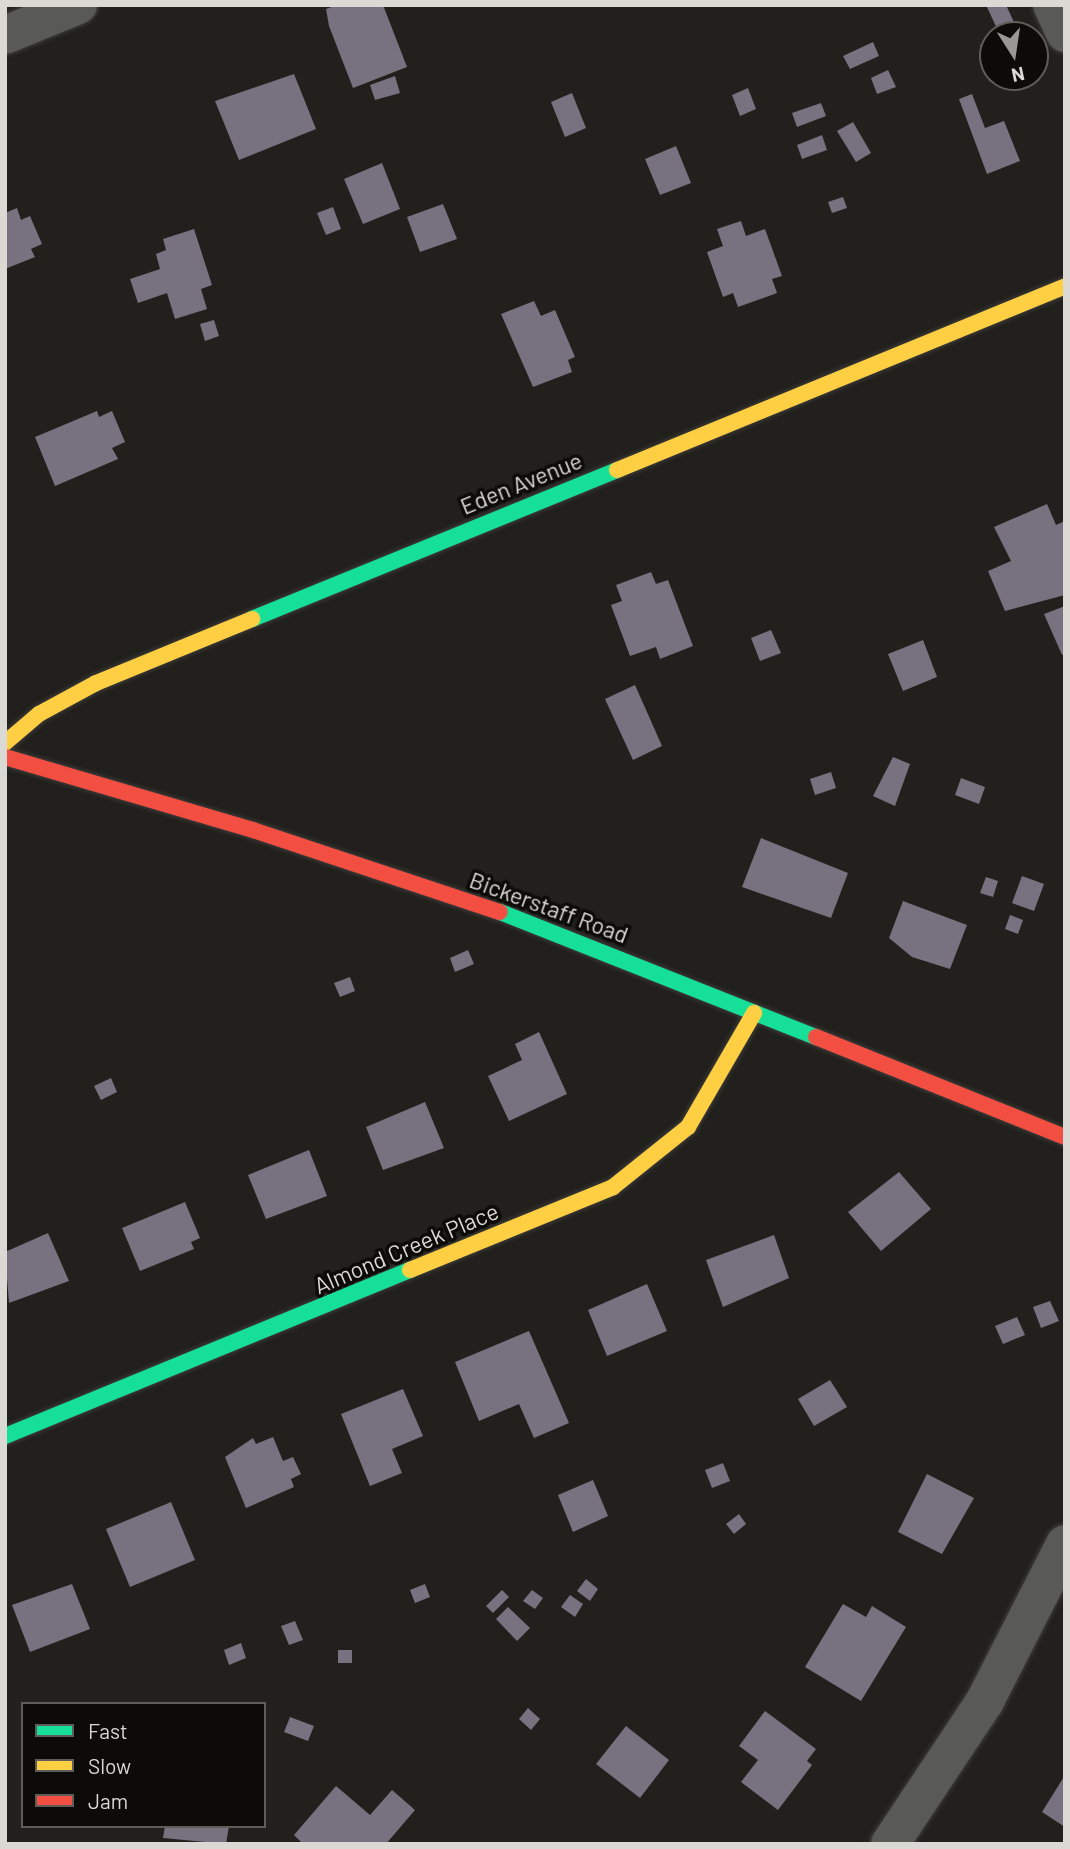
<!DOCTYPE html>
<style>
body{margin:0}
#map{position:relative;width:1070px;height:1849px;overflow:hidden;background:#22201c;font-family:Barlow,sans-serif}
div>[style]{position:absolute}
.building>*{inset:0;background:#787180}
.roads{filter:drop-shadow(0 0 2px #3c3b38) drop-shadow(0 0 2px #3c3b38)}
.street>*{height:38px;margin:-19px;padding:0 19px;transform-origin:19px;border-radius:19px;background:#595956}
.fast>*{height:16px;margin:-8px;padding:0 8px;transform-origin:8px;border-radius:8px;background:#16e098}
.slow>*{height:16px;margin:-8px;padding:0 8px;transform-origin:8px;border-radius:8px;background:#ffcf43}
.jam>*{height:16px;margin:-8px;padding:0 8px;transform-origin:8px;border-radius:8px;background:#f24e42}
span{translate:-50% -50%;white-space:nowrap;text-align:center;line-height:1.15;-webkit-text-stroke:7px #0c0b08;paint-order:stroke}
.street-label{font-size:23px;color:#dad9d4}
.frame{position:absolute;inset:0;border:7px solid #dad9d4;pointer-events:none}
.legend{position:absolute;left:21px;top:1702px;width:245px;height:126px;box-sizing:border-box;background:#0c0b08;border:2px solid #5e5d5a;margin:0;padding:9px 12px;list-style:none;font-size:21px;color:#dad9d4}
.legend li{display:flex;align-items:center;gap:14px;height:35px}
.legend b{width:35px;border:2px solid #5e5d5a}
.north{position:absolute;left:979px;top:21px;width:70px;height:70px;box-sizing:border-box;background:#0c0b08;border:2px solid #5e5d5a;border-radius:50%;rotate:168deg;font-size:19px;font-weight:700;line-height:28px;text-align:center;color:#dad9d4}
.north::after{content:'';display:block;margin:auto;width:24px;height:32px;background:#9a9894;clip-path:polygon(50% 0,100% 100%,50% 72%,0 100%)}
</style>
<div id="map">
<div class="building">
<div style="clip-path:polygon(337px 5px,383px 5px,407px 67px,353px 88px,329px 26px,326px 9px)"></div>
<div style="clip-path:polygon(986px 5px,1006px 5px,1020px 35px,1000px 35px)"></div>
<div style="clip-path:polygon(993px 39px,993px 73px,980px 45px)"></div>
<div style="clip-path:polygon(873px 42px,879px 56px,850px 69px,843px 56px)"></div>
<div style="clip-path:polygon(888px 70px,896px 87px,877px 94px,871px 78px)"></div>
<div style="clip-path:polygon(294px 74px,316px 129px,239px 160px,215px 101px)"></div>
<div style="clip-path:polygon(395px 76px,400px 93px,375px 100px,370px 85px)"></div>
<div style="clip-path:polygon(748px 88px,756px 109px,740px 116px,732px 95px)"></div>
<div style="clip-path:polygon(572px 93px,586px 128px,565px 137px,551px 102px)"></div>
<div style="clip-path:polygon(972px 94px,985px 128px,1004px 121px,1020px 161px,987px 174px,959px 99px)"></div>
<div style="clip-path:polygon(821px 103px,826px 116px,797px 127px,792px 113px)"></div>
<div style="clip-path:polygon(853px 122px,871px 153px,856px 162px,837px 131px)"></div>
<div style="clip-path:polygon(822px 135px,827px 150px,802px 159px,797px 145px)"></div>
<div style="clip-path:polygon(676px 146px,691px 183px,660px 195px,645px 159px)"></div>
<div style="clip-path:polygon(382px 163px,400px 209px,363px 224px,344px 179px)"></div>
<div style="clip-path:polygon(843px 197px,847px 208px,832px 213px,828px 202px)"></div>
<div style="clip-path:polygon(443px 204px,457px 239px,420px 252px,407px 217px)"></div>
<div style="clip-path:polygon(333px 207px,341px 229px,326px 235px,317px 213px)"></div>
<div style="clip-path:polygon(17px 208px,21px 220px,30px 216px,42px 244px,31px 249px,35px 257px,5px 269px,5px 213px)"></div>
<div style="clip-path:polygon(741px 221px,746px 236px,765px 229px,782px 276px,772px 279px,777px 293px,738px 307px,733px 293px,723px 297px,707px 252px,723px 246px,717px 229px)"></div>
<div style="clip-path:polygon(194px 229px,212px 285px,201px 289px,207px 309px,175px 319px,167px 293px,138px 303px,130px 279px,160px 269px,156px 254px,166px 250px,163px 239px)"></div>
<div style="clip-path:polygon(534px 301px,541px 316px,555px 310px,575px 357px,568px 360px,572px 372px,533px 387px,501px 314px)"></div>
<div style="clip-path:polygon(214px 320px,219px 336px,205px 341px,200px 324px)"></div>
<div style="clip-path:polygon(97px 411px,99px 417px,112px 411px,125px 442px,112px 448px,118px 459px,55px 486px,35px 437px)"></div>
<div style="clip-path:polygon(1047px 504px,1056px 525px,1065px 521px,1065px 595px,1005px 611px,988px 571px,1011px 561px,994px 527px)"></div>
<div style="clip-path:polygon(651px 572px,656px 584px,668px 580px,693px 646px,660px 659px,656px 647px,630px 656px,611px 605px,622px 601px,616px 585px)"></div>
<div style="clip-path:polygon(1065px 606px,1065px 654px,1062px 655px,1044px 614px)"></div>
<div style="clip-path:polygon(771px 630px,781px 653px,760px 661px,751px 638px)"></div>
<div style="clip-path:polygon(923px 640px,937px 677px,903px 691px,888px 654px)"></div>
<div style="clip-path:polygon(635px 685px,662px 746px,633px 760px,605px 699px)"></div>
<div style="clip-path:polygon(893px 757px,910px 764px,895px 806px,873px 796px)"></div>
<div style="clip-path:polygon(831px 772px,836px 788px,815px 795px,810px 779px)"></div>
<div style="clip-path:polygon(961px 778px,985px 787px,979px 804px,955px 795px)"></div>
<div style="clip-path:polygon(761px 838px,848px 873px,831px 918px,742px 887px)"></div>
<div style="clip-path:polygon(1022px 876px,1044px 884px,1034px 911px,1012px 903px)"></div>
<div style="clip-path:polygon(986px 877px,998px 881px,993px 897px,980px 893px)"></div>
<div style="clip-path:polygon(903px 901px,967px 925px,950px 969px,912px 957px,889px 938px)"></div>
<div style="clip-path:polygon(1010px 915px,1023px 920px,1018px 934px,1005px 929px)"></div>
<div style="clip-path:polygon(468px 950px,474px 964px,455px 972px,450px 958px)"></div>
<div style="clip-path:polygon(350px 977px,355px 991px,340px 997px,334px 983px)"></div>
<div style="clip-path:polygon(539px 1032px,567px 1094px,509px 1121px,488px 1076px,522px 1060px,515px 1044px)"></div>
<div style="clip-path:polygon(111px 1078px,117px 1092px,101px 1100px,94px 1086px)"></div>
<div style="clip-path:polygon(425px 1102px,444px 1148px,383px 1170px,366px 1127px)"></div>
<div style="clip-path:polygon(309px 1150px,327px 1196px,266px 1219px,248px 1175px)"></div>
<div style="clip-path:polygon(899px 1172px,931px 1209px,881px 1251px,848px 1212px)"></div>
<div style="clip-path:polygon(185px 1202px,200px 1238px,191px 1242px,194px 1249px,140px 1271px,122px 1228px)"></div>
<div style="clip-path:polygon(48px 1233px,69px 1281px,9px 1303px,5px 1252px)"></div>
<div style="clip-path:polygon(774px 1235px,789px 1278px,723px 1307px,706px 1260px)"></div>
<div style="clip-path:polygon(647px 1284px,667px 1331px,607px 1356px,588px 1310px)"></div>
<div style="clip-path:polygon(1050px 1301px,1059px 1321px,1041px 1328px,1033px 1307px)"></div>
<div style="clip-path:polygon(1017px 1317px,1025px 1335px,1003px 1344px,995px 1326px)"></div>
<div style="clip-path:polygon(529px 1331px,569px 1423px,534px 1438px,519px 1404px,479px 1421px,455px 1362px)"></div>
<div style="clip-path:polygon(830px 1380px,847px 1407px,814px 1426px,798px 1399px)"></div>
<div style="clip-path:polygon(403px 1389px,423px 1436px,392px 1449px,402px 1473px,370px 1486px,341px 1414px)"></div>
<div style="clip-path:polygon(273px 1437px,283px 1461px,293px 1457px,301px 1474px,291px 1479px,294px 1487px,246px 1508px,225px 1457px,253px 1438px,256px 1444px)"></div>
<div style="clip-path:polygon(723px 1463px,730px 1481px,712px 1488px,705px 1470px)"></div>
<div style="clip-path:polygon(927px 1474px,974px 1498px,942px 1554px,898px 1532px)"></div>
<div style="clip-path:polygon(593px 1480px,608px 1516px,573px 1532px,558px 1495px)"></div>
<div style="clip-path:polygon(171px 1502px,195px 1560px,130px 1587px,106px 1529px)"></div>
<div style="clip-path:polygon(739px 1514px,746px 1524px,734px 1534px,726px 1524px)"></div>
<div style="clip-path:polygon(586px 1579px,598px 1589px,590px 1601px,577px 1591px)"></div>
<div style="clip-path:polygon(72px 1584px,90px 1629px,30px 1652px,12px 1605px)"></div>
<div style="clip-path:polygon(425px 1584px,430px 1597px,415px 1603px,410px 1590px)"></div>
<div style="clip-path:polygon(502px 1590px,509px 1597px,493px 1613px,486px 1606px)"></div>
<div style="clip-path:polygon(532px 1590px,543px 1598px,535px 1609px,523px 1601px)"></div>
<div style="clip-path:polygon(570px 1595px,583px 1604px,575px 1617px,561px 1607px)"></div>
<div style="clip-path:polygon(843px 1604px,866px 1617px,872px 1606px,906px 1627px,861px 1701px,805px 1667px)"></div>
<div style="clip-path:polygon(508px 1607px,530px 1628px,517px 1641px,496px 1619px)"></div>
<div style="clip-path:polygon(295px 1621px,303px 1640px,289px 1645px,281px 1626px)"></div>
<div style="clip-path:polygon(241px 1643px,246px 1658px,229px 1665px,224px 1650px)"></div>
<div style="clip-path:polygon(338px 1650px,352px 1650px,352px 1663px,338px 1663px)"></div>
<div style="clip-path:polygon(528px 1708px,540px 1719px,531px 1730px,519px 1719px)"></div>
<div style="clip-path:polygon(765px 1711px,816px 1749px,807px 1761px,812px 1765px,778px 1810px,741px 1782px,758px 1760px,739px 1746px)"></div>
<div style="clip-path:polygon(290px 1717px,314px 1726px,308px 1741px,284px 1732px)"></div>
<div style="clip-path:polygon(626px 1726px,669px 1760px,640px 1798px,596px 1764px)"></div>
<div style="clip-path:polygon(1065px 1775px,1065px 1827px,1042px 1812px)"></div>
<div style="clip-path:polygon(336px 1786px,370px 1815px,392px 1790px,415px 1810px,386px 1844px,303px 1844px,294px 1835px)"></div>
<div style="clip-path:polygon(165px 1826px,229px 1826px,226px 1844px,163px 1838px)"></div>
</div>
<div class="roads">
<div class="street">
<div style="left:1052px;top:5px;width:31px;rotate:65deg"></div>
<div style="left:5px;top:35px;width:79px;rotate:-22.3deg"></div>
<div style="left:890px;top:1844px;width:172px;rotate:-56.4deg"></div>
<div style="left:985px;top:1701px;width:176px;rotate:-63deg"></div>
</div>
<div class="fast">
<div style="left:252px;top:619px;width:394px;rotate:-22.2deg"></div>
<div style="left:500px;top:912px;width:340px;rotate:21.6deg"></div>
<div style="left:5px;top:1436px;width:438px;rotate:-22.3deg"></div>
</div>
<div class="slow">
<div style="left:617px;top:470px;width:484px;rotate:-22.3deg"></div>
<div style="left:5px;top:743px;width:45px;rotate:-40.5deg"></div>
<div style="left:39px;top:714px;width:65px;rotate:-28.5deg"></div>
<div style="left:96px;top:683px;width:169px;rotate:-22.3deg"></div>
<div style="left:410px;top:1270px;width:219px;rotate:-22.2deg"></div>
<div style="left:613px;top:1187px;width:96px;rotate:-38.7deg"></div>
<div style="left:688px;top:1127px;width:132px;rotate:-59.9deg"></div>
</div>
<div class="jam">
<div style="left:5px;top:757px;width:259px;rotate:16.4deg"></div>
<div style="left:253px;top:830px;width:260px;rotate:18.4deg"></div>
<div style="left:816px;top:1037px;width:268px;rotate:21.9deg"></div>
</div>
</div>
<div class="street-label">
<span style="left:521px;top:483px;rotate:-22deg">Eden Avenue</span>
<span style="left:549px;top:907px;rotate:20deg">Bickerstaff Road</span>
<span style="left:406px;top:1248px;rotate:-23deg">Almond Creek Place</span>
</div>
<div class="frame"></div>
<ul class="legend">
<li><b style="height:9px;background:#16e098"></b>Fast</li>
<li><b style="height:9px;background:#ffcf43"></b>Slow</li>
<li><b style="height:9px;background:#f24e42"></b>Jam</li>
</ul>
<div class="north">N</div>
</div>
